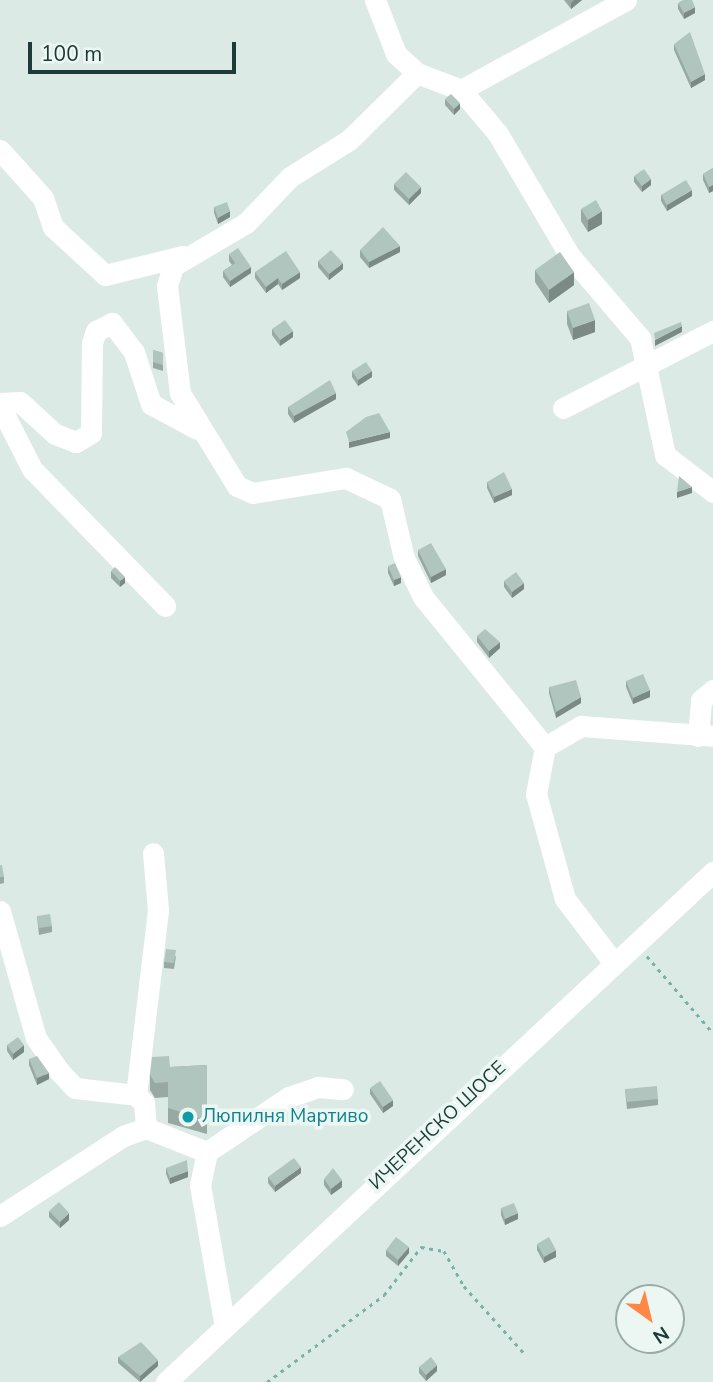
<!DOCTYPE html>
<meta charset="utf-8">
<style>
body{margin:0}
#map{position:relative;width:713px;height:1382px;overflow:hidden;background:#dceae5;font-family:"Nunito Sans",sans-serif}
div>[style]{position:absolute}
.path>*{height:2.5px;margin-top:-1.25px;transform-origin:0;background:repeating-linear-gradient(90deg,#78b1a6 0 3.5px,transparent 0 8.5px)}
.minor>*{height:21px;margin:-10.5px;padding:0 10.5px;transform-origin:10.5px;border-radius:10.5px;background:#fff}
.wall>*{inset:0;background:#98a9a4}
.shaded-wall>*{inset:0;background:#7c8a86}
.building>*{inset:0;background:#b1c5bf}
.dots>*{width:19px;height:19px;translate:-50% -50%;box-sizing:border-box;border:4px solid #ecf7f3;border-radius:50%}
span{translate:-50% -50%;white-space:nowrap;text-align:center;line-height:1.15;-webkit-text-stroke:7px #ecf7f3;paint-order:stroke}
.culture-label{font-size:19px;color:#0d838f}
.left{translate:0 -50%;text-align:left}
.street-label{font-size:19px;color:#1c3a36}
.north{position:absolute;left:615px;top:1284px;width:70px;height:70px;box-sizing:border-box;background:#ecf7f3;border:2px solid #99aba7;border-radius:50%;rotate:146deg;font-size:19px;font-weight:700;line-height:28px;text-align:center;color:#1c3a36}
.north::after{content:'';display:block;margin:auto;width:24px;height:32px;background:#ff8845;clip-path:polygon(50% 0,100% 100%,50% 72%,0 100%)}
.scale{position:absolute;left:28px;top:42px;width:208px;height:32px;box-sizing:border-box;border:4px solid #1c3a36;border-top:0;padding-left:9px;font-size:21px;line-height:24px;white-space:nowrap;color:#1c3a36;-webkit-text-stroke:5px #ecf7f3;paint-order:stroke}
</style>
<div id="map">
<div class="path">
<div style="left:647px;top:956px;width:101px;rotate:49.4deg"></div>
<div style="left:267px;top:1382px;width:146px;rotate:-36.6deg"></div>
<div style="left:384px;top:1295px;width:61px;rotate:-52.4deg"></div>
<div style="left:421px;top:1247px;width:23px;rotate:10deg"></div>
<div style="left:444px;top:1251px;width:40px;rotate:60.3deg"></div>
<div style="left:464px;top:1286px;width:93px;rotate:48.1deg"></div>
</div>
<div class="minor">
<div style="left:375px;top:0;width:58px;rotate:68.7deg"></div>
<div style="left:396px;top:54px;width:28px;rotate:42deg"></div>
<div style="left:417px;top:73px;width:47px;rotate:21.1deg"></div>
<div style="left:626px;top:0;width:188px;rotate:151.4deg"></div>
<div style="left:461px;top:90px;width:57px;rotate:49.9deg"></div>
<div style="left:498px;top:134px;width:142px;rotate:59.5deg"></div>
<div style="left:570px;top:256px;width:108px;rotate:49.5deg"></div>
<div style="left:640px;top:338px;width:120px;rotate:77.9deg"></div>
<div style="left:665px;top:455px;width:61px;rotate:37.6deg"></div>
<div style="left:417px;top:73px;width:95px;rotate:135.4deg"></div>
<div style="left:349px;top:140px;width:70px;rotate:147.9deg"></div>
<div style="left:290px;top:177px;width:64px;rotate:133.7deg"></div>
<div style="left:246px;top:223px;width:85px;rotate:149.5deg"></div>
<div style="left:173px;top:266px;width:21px;rotate:107deg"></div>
<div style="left:167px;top:286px;width:108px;rotate:83.1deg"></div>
<div style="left:180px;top:393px;width:109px;rotate:58.5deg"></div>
<div style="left:237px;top:486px;width:17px;rotate:24deg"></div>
<div style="left:253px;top:493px;width:94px;rotate:-9.2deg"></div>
<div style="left:346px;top:478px;width:49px;rotate:25.5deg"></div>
<div style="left:390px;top:499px;width:61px;rotate:76.7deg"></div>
<div style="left:404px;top:558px;width:43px;rotate:64deg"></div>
<div style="left:423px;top:597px;width:193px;rotate:50.9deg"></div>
<div style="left:0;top:150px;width:64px;rotate:48.1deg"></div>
<div style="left:43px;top:198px;width:31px;rotate:71deg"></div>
<div style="left:53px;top:227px;width:71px;rotate:42.7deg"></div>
<div style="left:105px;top:275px;width:80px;rotate:-13.7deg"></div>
<div style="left:0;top:403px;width:20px;rotate:-3deg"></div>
<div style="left:20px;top:402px;width:47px;rotate:42.4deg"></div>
<div style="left:55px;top:434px;width:22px;rotate:21deg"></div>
<div style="left:76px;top:442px;width:17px;rotate:-31deg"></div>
<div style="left:91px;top:433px;width:90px;rotate:-89.4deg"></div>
<div style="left:92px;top:343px;width:13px;rotate:-72deg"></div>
<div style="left:96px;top:331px;width:18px;rotate:-27deg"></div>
<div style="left:112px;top:323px;width:36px;rotate:53deg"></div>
<div style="left:134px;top:352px;width:55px;rotate:71.9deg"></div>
<div style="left:151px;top:404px;width:52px;rotate:28.5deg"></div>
<div style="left:0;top:406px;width:71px;rotate:63.1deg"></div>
<div style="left:32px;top:469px;width:191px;rotate:45.8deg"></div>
<div style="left:563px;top:408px;width:169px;rotate:-27.2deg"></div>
<div style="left:698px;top:736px;width:36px;rotate:-85deg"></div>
<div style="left:701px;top:700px;width:16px;rotate:-40deg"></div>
<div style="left:0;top:911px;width:132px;rotate:74.2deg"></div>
<div style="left:36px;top:1038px;width:40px;rotate:55.1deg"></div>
<div style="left:59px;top:1071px;width:23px;rotate:47deg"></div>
<div style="left:75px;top:1088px;width:61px;rotate:6.5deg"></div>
<div style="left:136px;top:1095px;width:11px;rotate:45deg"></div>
<div style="left:144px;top:1103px;width:25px;rotate:85deg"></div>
<div style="left:614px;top:963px;width:81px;rotate:-127.4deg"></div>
<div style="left:565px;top:899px;width:109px;rotate:-105.4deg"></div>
<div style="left:536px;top:794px;width:48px;rotate:-79.2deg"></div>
<div style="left:545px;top:747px;width:42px;rotate:-30.3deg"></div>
<div style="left:581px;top:726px;width:132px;rotate:4.3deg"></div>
<div style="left:136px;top:1095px;width:186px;rotate:-83.2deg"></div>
<div style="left:158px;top:910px;width:57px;rotate:-95deg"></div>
<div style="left:0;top:1216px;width:147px;rotate:-33deg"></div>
<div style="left:123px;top:1136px;width:24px;rotate:-19deg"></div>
<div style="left:146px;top:1128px;width:66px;rotate:21.5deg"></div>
<div style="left:225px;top:1327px;width:144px;rotate:-100deg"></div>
<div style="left:200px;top:1185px;width:34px;rotate:-78deg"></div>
<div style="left:207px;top:1152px;width:99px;rotate:-33.9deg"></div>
<div style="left:289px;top:1097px;width:31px;rotate:-19deg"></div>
<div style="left:318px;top:1087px;width:25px;rotate:5deg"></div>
<div style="left:166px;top:1382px;width:748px;rotate:-43deg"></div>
</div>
<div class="wall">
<div style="clip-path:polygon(564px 0,582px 0,571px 9px)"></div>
<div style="clip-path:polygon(678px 3px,695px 13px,684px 19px,678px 9px)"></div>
<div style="clip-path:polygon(674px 44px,705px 80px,691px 88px,674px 50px)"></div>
<div style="clip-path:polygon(445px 99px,460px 109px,454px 115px,445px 105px)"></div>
<div style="clip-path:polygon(713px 168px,713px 191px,709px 193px,703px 180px,703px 174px)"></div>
<div style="clip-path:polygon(634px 176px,651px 185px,642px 192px,634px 182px)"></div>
<div style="clip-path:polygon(394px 184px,421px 193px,409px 205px,394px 190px)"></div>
<div style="clip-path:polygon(661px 195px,692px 196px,667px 211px,661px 201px)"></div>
<div style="clip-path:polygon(214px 207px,230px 217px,218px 224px,214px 213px)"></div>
<div style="clip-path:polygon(581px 209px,602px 224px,588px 232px,581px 221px)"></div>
<div style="clip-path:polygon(360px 250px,400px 252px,369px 268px,360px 257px)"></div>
<div style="clip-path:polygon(229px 254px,251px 273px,230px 287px,223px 277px,223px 271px,232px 265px,229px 261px)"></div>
<div style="clip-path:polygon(318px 261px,343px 269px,329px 280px,318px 267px)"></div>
<div style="clip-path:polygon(535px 270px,574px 285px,549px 303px,535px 282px)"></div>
<div style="clip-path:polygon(255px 272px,300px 278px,282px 290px,278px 284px,266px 293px,255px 278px)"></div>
<div style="clip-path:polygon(567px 311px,595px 332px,573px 340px,567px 324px)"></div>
<div style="clip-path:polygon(272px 329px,293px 337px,280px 346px,272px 335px)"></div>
<div style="clip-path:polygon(153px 350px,163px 353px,163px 371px,153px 368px)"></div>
<div style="clip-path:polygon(352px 371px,372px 377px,358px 386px,352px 377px)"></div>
<div style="clip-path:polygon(336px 399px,294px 423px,288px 414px,288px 407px)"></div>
<div style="clip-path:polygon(487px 482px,512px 495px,494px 503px,487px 488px)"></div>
<div style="clip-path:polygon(418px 550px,446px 575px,431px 583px,418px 556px)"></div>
<div style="clip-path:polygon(388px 566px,401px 583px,394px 586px,388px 573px)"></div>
<div style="clip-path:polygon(111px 571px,125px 583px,120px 587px,111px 578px)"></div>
<div style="clip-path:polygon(504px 581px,524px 589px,512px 598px,504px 587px)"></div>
<div style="clip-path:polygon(477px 636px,500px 648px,489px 658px,477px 642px)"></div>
<div style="clip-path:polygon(626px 681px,650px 697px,633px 704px,626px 687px)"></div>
<div style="clip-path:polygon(549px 687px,581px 703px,556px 718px,549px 693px)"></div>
<div style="clip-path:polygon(0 865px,4px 877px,4px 883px,0 884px)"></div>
<div style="clip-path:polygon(37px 916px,52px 926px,52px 932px,39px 935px)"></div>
<div style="clip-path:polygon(176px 956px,174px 969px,164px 968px,164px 962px)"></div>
<div style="clip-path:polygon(7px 1045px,24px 1052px,13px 1060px,7px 1051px)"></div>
<div style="clip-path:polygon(29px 1059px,49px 1079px,37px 1085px,29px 1065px)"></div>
<div style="clip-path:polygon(207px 1065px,207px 1134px,168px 1123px,168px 1097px,155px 1098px,150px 1090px,150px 1075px,170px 1067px)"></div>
<div style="clip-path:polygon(370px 1088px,393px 1106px,383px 1113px,370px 1094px)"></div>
<div style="clip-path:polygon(625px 1089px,658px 1099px,658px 1105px,627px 1109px)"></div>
<div style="clip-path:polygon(166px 1168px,188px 1177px,170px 1184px,166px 1174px)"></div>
<div style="clip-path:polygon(301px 1173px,275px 1192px,268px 1183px,268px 1177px)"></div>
<div style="clip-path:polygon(324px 1179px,342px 1187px,331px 1195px,324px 1185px)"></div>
<div style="clip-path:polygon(501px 1208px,518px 1219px,505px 1225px,501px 1215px)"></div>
<div style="clip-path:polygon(49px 1211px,69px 1220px,60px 1228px,49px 1217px)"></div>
<div style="clip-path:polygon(537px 1244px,556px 1257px,544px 1263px,537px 1250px)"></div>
<div style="clip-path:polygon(386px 1250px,409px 1253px,398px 1266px,386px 1256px)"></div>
<div style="clip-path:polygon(118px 1357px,158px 1366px,140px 1382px,118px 1363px)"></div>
<div style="clip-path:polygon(419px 1367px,437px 1371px,426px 1381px,419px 1373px)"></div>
</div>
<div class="shaded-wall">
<div style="clip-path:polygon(574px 0,582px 0,571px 9px,571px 3px)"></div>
<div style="clip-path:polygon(695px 7px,695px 13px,684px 19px,684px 13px)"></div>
<div style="clip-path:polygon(705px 74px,705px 80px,691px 88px,691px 82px)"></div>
<div style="clip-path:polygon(460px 103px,460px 109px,454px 115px,454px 109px)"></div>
<div style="clip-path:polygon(651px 179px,651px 185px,642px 192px,642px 186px)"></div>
<div style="clip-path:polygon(713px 185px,713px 191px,709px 193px,709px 187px)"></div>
<div style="clip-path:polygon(421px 187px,421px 193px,409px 205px,409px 199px)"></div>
<div style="clip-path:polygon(692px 190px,692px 196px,667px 211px,667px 205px)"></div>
<div style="clip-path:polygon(230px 211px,230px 217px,218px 224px,218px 218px)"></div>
<div style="clip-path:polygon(602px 211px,602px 224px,588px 232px,588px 220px)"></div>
<div style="clip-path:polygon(400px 246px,400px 252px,369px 268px,369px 262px)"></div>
<div style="clip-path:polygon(343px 263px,343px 269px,329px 280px,329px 274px)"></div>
<div style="clip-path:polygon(251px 267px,251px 273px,230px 287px,230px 281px)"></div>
<div style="clip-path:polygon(300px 272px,300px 278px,282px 290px,282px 284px)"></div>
<div style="clip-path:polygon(574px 272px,574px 285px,549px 303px,549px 290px)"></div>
<div style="clip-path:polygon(278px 278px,278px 284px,266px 293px,266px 287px)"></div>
<div style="clip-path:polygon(595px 320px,595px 332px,573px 340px,573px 328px)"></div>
<div style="clip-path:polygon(682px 326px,682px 332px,655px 346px,655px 340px)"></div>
<div style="clip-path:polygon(293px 331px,293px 337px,280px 346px,280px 340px)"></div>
<div style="clip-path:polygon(372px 371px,372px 377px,358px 386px,358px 380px)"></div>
<div style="clip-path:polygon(336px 393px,336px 399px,294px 423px,294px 416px)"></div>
<div style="clip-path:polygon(390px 432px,390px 438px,349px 448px,349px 442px)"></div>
<div style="clip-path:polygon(692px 487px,692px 493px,677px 498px,677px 492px)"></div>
<div style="clip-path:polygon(512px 489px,512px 495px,494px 503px,494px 497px)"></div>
<div style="clip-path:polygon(446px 569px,446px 575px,431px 583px,431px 577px)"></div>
<div style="clip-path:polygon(125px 577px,125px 583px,120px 587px,120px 581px)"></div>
<div style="clip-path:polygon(401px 577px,401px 583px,394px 586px,394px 580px)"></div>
<div style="clip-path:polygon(524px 583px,524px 589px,512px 598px,512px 592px)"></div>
<div style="clip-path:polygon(500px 642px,500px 648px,489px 658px,489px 651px)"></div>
<div style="clip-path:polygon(650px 690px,650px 697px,633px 704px,633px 698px)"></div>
<div style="clip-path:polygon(581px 697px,581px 703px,556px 718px,556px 712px)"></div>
<div style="clip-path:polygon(24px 1045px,24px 1052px,13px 1060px,13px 1054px)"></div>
<div style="clip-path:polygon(49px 1073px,49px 1079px,37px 1085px,37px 1078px)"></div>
<div style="clip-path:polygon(393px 1100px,393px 1106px,383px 1113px,383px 1107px)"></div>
<div style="clip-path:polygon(301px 1167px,301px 1173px,275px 1192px,275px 1186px)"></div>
<div style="clip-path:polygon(188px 1171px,188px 1177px,170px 1184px,170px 1178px)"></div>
<div style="clip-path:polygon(342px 1180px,342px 1187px,331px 1195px,331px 1189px)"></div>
<div style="clip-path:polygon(69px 1213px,69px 1220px,60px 1228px,60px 1222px)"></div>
<div style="clip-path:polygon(518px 1213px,518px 1219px,505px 1225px,505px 1219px)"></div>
<div style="clip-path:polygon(409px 1247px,409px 1253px,398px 1266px,398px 1260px)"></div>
<div style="clip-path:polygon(556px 1250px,556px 1257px,544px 1263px,544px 1257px)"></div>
<div style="clip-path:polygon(158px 1360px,158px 1366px,140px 1382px,140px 1376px)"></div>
<div style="clip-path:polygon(437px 1365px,437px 1371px,426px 1381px,426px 1375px)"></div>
</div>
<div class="building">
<div style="clip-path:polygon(683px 0,692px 0,695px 7px,684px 13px,678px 3px)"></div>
<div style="clip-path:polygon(690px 32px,705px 74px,691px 82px,674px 44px)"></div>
<div style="clip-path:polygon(451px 94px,460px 103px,454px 109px,445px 99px)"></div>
<div style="clip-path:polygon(713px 168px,713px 185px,709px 187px,703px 174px)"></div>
<div style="clip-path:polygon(644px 169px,651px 179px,642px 186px,634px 176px)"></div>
<div style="clip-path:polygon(406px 172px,421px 187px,409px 199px,394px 184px)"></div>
<div style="clip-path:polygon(686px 180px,692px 190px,667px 205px,661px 195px)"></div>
<div style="clip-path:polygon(596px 200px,602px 211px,588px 220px,581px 209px)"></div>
<div style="clip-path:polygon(227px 202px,230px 211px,218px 218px,214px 207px)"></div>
<div style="clip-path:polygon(383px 227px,400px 246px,369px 262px,360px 250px)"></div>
<div style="clip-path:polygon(238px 248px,251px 267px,230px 281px,223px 271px,235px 263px,229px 254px)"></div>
<div style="clip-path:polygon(331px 250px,343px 263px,329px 274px,318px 261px)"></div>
<div style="clip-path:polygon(286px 251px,300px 272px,282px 284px,278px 278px,266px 287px,255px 272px)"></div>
<div style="clip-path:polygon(560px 252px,574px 272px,549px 290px,535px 270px)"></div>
<div style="clip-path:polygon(589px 303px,595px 320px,573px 328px,567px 311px)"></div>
<div style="clip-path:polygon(285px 320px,293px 331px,280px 340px,272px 329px)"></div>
<div style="clip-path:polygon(681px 322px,682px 326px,655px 340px,654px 333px)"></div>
<div style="clip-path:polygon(153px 350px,163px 353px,163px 365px,153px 362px)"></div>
<div style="clip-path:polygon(366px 362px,372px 371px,358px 380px,352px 371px)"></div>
<div style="clip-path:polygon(330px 380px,336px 393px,294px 416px,288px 407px)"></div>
<div style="clip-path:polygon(379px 413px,390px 432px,349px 442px,346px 432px,366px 417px)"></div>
<div style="clip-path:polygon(504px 472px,512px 489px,494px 497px,487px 482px)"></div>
<div style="clip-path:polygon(679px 476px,692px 487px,677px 492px)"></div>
<div style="clip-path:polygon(431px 543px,446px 569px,431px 577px,418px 550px)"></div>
<div style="clip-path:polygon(395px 563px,401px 577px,394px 580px,388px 566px)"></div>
<div style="clip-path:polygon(115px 567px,125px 577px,120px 581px,111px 571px)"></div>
<div style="clip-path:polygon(516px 572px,524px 583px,512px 592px,504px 581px)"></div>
<div style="clip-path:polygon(485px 629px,500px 642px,489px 651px,477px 636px)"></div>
<div style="clip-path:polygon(643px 674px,650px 690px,633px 698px,626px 681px)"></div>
<div style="clip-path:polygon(576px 680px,581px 697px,556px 712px,549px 687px)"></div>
<div style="clip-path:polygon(0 865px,2px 865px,4px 877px,0 877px)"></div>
<div style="clip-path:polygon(50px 914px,52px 926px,39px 928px,37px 916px)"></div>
<div style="clip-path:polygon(166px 949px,176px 950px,174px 963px,164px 962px)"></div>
<div style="clip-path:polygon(18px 1037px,24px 1045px,13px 1054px,7px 1045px)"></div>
<div style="clip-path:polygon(37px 1056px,49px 1073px,37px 1078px,29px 1059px)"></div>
<div style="clip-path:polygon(169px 1056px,170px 1067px,207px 1065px,207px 1120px,168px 1108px,168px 1082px,155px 1083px,150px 1075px,152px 1057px)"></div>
<div style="clip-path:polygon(380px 1081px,393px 1100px,383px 1107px,370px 1088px)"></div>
<div style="clip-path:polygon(657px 1086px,658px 1099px,627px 1102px,625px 1089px)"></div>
<div style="clip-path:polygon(294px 1158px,301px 1167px,275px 1186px,268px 1177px)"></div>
<div style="clip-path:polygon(187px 1160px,188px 1171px,170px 1178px,166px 1168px)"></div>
<div style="clip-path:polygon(333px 1168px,342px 1180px,331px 1189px,324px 1179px)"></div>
<div style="clip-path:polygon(59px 1202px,69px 1213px,60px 1222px,49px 1211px)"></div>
<div style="clip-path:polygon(514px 1203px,518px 1213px,505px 1219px,501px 1208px)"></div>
<div style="clip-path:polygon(396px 1237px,409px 1247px,398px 1260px,386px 1250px)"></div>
<div style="clip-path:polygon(549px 1237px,556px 1250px,544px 1257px,537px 1244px)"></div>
<div style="clip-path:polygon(141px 1342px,158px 1360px,140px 1376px,118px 1357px)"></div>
<div style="clip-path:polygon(431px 1357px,437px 1365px,426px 1375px,419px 1367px)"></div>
</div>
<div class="dots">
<div style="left:188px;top:1117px;background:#0f9aa8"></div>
</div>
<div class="culture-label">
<span class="left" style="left:202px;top:1117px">Люпилня Мартиво</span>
</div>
<div class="street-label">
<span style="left:438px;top:1126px;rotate:-43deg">ИЧЕРЕНСКО ШОСЕ</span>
</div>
<div class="north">N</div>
<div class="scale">100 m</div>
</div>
